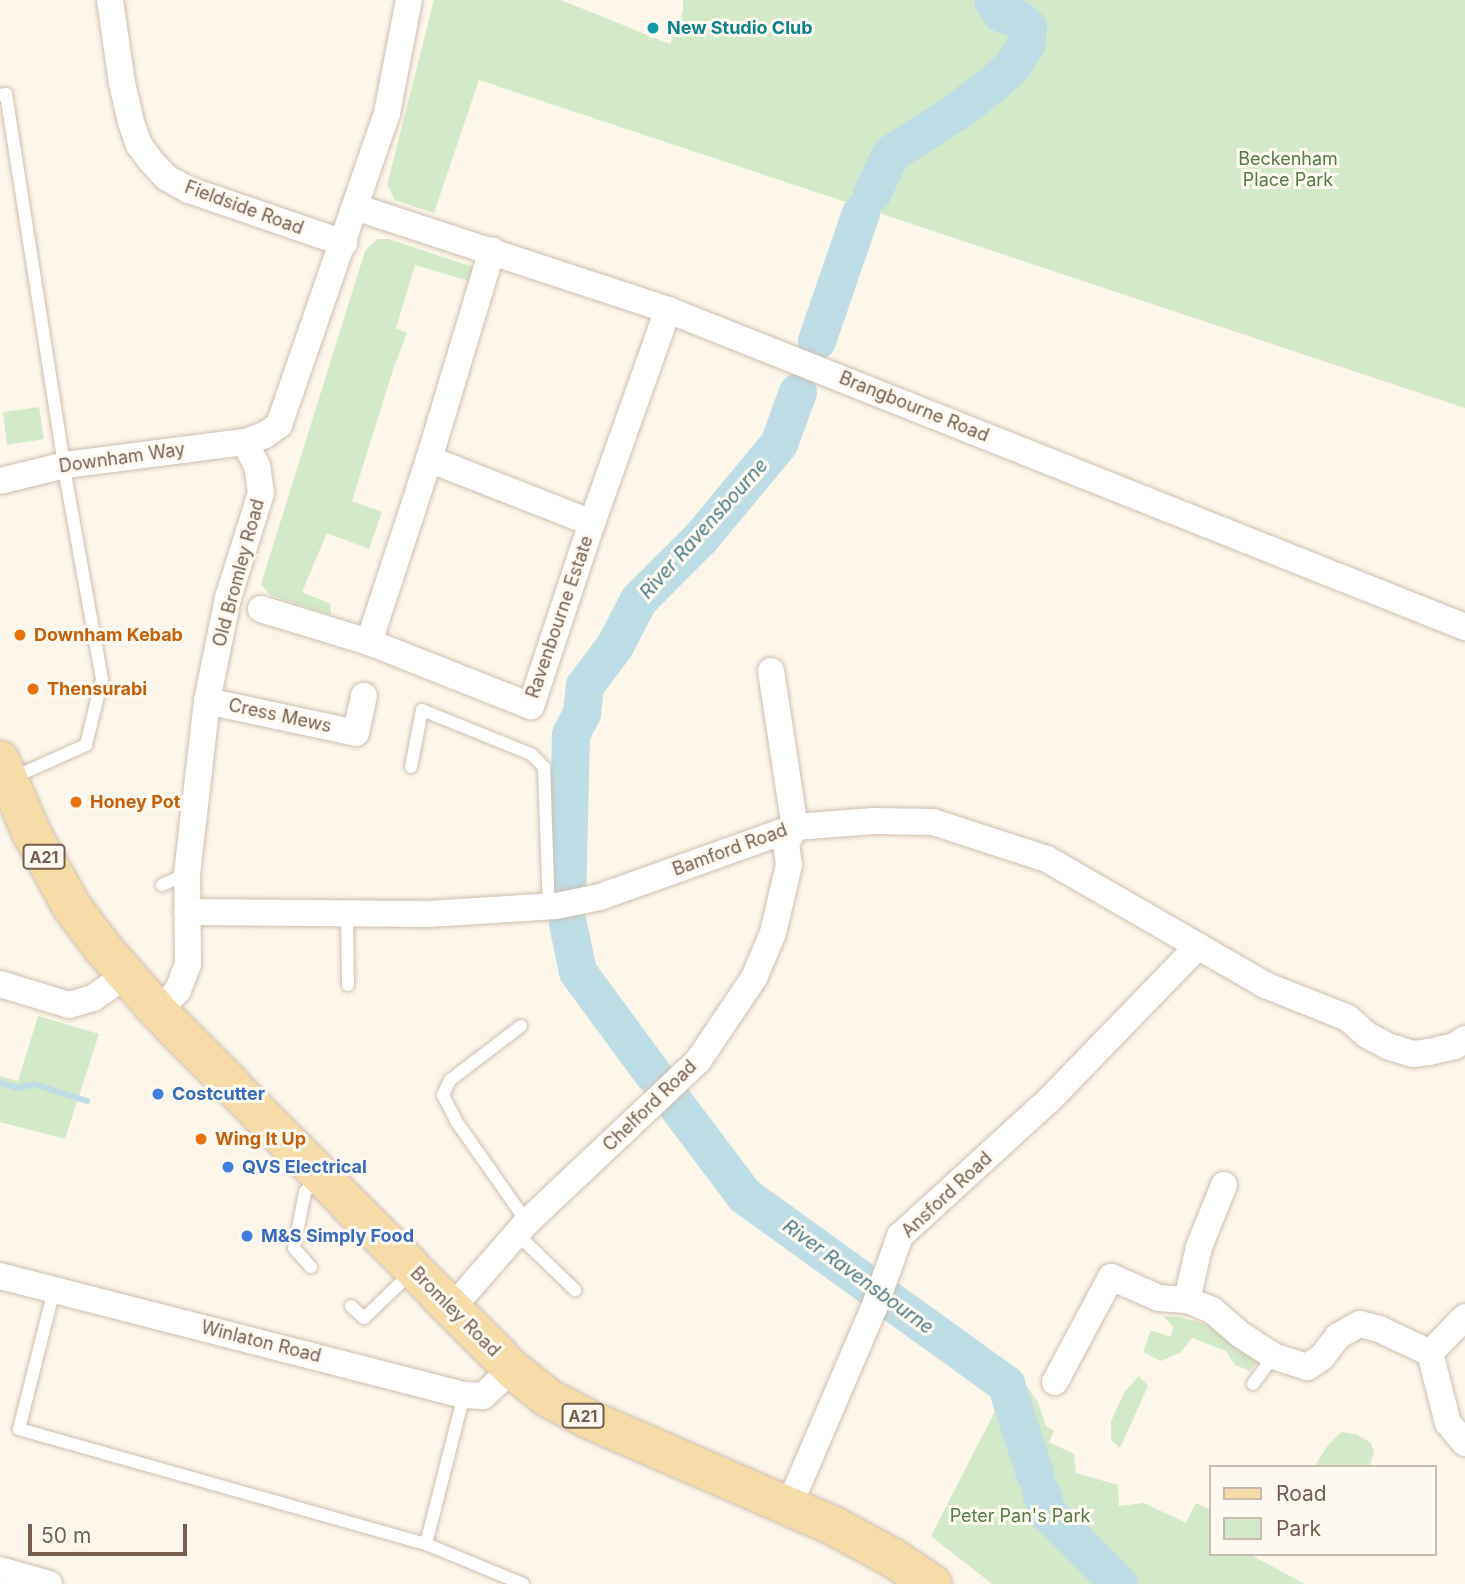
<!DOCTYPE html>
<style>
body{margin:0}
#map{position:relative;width:1465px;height:1584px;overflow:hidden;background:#fcf6ea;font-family:Inter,sans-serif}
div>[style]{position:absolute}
.green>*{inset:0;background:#d4e9c9}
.stream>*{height:6px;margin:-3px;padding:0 3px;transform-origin:3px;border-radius:3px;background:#bfdde5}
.river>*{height:38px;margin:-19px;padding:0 19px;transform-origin:19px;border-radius:19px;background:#bfdde5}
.roads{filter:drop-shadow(0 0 2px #cebfb0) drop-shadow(0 0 2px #cebfb0)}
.service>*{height:12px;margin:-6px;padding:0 6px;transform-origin:6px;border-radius:6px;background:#fff}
.minor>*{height:26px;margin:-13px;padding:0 13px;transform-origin:13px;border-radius:13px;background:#fff}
.primary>*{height:38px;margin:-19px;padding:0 19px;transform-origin:19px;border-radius:19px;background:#f6dda7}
.dots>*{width:19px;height:19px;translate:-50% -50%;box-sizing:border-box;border:4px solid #fefaf1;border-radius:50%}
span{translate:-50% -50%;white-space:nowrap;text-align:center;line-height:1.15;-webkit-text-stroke:6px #fefaf1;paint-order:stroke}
.shield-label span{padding:2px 5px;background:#fefaf1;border:2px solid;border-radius:5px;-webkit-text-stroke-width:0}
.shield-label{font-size:16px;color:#765e4e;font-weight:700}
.culture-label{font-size:18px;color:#0d838f;font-weight:700}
.left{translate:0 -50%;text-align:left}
.park-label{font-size:18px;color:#547a47}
.street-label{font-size:18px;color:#765e4e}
.food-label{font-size:18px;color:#c56008;font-weight:700}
.shop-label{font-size:18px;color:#366cbe;font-weight:700}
.water-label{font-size:19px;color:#497a87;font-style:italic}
.legend{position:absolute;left:1209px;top:1465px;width:228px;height:91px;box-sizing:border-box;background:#fefaf1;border:2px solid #c8bcb0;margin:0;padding:9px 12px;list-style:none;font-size:21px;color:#765e4e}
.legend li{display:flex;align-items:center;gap:14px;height:35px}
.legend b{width:35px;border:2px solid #c8bcb0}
.scale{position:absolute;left:28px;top:1524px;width:159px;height:32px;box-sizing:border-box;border:4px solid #765e4e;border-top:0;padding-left:9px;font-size:21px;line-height:24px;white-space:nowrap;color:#765e4e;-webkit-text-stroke:5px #fefaf1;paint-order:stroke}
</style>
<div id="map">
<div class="green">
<div style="clip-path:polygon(434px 0,561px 0,670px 44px,683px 12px,683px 0,1465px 0,1465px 408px,479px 80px,434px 213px,395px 200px,387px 185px)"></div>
<div style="clip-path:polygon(377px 239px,389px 239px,476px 268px,472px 282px,415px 265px,396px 328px,407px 333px,393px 370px,352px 501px,382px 512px,369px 549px,327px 533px,302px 592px,331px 604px,331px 615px,270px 595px,261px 584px,365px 251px)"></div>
<div style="clip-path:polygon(39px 407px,44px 439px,7px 445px,3px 412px)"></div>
<div style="clip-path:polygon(38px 1016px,99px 1034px,65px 1139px,0 1122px,0 1076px,18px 1081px)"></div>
<div style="clip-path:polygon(1163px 1316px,1179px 1317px,1221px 1328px,1258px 1361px,1250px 1371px,1235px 1365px,1226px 1351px,1192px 1338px,1181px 1352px,1161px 1361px,1143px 1352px,1151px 1330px,1171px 1337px,1173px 1327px)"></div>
<div style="clip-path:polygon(1139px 1376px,1148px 1386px,1120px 1448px,1111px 1440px,1111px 1421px,1125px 1391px)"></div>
<div style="clip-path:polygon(1012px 1378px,1026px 1385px,1038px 1402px,1046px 1426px,1054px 1431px,1049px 1442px,1074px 1454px,1076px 1473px,1118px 1485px,1119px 1506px,1144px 1503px,1186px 1523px,1196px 1503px,1211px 1510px,1211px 1554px,1249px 1554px,1305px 1584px,992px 1584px,931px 1536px)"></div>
<div style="clip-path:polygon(1341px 1432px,1356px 1434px,1371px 1443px,1374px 1453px,1369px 1467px,1314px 1467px,1328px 1445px)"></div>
</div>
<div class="stream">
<div style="left:0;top:1083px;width:18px;rotate:16deg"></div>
<div style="left:17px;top:1088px;width:17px;rotate:-13deg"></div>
<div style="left:34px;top:1084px;width:56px;rotate:17.8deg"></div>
</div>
<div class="river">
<div style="left:872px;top:194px;width:44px;rotate:-64.6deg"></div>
<div style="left:891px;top:154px;width:76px;rotate:-32.6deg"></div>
<div style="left:955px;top:113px;width:46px;rotate:-37.1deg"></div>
<div style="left:992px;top:85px;width:27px;rotate:-42deg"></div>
<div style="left:1012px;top:67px;width:26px;rotate:-58deg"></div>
<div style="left:1026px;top:45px;width:17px;rotate:-83deg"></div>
<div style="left:1028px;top:28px;width:13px;rotate:-138deg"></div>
<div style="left:1018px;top:19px;width:18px;rotate:-161deg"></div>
<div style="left:1001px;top:13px;width:15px;rotate:-122deg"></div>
<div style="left:817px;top:341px;width:135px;rotate:-71deg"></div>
<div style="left:567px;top:907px;width:172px;rotate:-88.7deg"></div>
<div style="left:571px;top:735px;width:25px;rotate:-63deg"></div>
<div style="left:582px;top:713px;width:27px;rotate:-84deg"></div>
<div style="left:585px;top:686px;width:50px;rotate:-53.1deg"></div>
<div style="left:615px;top:646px;width:52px;rotate:-62.4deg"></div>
<div style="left:639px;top:600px;width:89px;rotate:-45deg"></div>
<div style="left:702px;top:537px;width:121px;rotate:-50.4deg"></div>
<div style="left:779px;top:444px;width:55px;rotate:-69.9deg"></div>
<div style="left:568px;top:924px;width:49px;rotate:78.2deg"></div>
<div style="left:578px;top:972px;width:127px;rotate:53.7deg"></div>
<div style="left:662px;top:1086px;width:138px;rotate:53deg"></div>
<div style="left:745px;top:1196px;width:322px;rotate:35.8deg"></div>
<div style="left:1006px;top:1384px;width:95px;rotate:72.1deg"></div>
<div style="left:1041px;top:1492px;width:22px;rotate:72deg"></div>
<div style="left:1048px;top:1513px;width:100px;rotate:45deg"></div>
</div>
<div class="roads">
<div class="service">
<div style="left:0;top:95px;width:6px;rotate:-9deg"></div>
<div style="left:6px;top:94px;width:390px;rotate:81.1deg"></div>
<div style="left:66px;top:479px;width:203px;rotate:79.8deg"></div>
<div style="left:102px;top:679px;width:68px;rotate:103.6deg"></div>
<div style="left:86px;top:745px;width:81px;rotate:156deg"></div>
<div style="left:411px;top:767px;width:58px;rotate:-79.1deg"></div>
<div style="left:422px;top:710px;width:118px;rotate:22deg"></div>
<div style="left:531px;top:754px;width:18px;rotate:45deg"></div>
<div style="left:544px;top:767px;width:140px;rotate:88deg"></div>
<div style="left:162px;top:885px;width:27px;rotate:-24deg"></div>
<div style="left:347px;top:913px;width:72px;rotate:89.2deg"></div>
<div style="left:521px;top:1026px;width:89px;rotate:142.7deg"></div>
<div style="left:450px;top:1080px;width:17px;rotate:115deg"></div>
<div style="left:443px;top:1095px;width:29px;rotate:63deg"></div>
<div style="left:456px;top:1121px;width:123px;rotate:54.9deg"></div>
<div style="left:517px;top:1234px;width:81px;rotate:44deg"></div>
<div style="left:311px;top:1267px;width:25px;rotate:-132deg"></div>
<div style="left:294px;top:1248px;width:57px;rotate:-78.9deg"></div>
<div style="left:305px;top:1192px;width:20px;rotate:-49deg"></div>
<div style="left:54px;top:1290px;width:143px;rotate:104.1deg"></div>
<div style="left:19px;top:1429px;width:423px;rotate:15.8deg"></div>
<div style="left:426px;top:1544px;width:154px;rotate:-75.7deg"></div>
<div style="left:351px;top:1306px;width:18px;rotate:43deg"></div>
<div style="left:364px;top:1318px;width:65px;rotate:-43.8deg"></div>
<div style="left:1253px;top:1384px;width:34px;rotate:-54deg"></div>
<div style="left:426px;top:1544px;width:105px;rotate:22.4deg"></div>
</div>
<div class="minor">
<div style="left:110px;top:0;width:84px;rotate:81.8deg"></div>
<div style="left:122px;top:83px;width:40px;rotate:77deg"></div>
<div style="left:131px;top:122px;width:24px;rotate:71deg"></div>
<div style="left:139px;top:145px;width:20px;rotate:53deg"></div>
<div style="left:151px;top:161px;width:23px;rotate:47deg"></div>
<div style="left:167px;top:178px;width:25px;rotate:29deg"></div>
<div style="left:189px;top:190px;width:164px;rotate:18.9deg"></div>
<div style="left:355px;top:207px;width:330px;rotate:18.2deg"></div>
<div style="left:668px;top:310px;width:858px;rotate:21.69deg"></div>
<div style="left:0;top:481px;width:67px;rotate:-13.8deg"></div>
<div style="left:65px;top:465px;width:181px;rotate:-7.3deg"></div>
<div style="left:245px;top:442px;width:21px;rotate:-19deg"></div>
<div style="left:265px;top:435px;width:17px;rotate:-36deg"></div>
<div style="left:279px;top:425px;width:330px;rotate:-70.9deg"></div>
<div style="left:387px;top:113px;width:115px;rotate:-79deg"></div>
<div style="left:592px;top:523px;width:226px;rotate:-70.4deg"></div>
<div style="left:261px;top:609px;width:113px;rotate:17deg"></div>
<div style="left:369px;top:642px;width:174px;rotate:21.6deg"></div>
<div style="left:531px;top:706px;width:193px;rotate:-71.6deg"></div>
<div style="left:592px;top:523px;width:175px;rotate:-158.6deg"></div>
<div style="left:369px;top:642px;width:193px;rotate:-71.8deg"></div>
<div style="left:429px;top:459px;width:218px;rotate:-73.2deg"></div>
<div style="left:771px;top:671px;width:158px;rotate:81.3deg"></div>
<div style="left:207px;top:701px;width:152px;rotate:12.1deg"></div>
<div style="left:356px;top:733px;width:38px;rotate:-78deg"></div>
<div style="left:187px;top:912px;width:242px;rotate:0.5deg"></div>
<div style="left:429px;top:914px;width:127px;rotate:-3.6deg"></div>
<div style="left:556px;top:906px;width:45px;rotate:-11.6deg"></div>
<div style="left:600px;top:897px;width:207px;rotate:-19.7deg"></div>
<div style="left:795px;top:827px;width:79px;rotate:-4.3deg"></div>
<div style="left:874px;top:821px;width:59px;rotate:1deg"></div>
<div style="left:933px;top:822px;width:120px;rotate:18deg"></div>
<div style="left:1047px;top:859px;width:252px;rotate:30deg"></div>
<div style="left:1265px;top:985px;width:89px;rotate:21.7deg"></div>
<div style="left:1348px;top:1018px;width:25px;rotate:42deg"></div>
<div style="left:1367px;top:1035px;width:26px;rotate:28deg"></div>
<div style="left:1390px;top:1047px;width:24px;rotate:17deg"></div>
<div style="left:1413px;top:1054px;width:16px;rotate:-7deg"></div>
<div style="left:1429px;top:1052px;width:27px;rotate:-13deg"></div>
<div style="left:1455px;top:1046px;width:12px;rotate:-35deg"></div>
<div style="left:0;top:984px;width:72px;rotate:16.9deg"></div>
<div style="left:69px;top:1005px;width:25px;rotate:-16deg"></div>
<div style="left:93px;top:998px;width:40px;rotate:-34.9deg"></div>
<div style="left:158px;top:1011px;width:29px;rotate:-46deg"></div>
<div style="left:178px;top:990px;width:28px;rotate:-69deg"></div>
<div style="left:188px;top:964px;width:90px;rotate:-90.6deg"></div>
<div style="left:187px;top:874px;width:174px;rotate:-83.4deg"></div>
<div style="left:207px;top:701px;width:105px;rotate:-78.5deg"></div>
<div style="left:228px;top:598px;width:110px;rotate:-72.6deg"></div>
<div style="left:261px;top:493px;width:27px;rotate:-98deg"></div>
<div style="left:257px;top:466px;width:27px;rotate:-117deg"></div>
<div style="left:1224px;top:1185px;width:67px;rotate:112deg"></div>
<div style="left:1199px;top:1247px;width:54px;rotate:102.8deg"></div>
<div style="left:1187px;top:1300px;width:27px;rotate:22deg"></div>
<div style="left:1212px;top:1310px;width:38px;rotate:41deg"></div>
<div style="left:1241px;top:1335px;width:38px;rotate:33deg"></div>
<div style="left:1273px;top:1356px;width:36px;rotate:18deg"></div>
<div style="left:1307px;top:1367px;width:17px;rotate:-33deg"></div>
<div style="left:1321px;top:1358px;width:28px;rotate:-52deg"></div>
<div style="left:1338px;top:1336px;width:25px;rotate:-29deg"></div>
<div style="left:1360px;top:1324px;width:20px;rotate:15deg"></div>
<div style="left:1379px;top:1329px;width:56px;rotate:25.2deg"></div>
<div style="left:1430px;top:1353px;width:50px;rotate:-45.8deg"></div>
<div style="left:0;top:1276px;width:479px;rotate:14.4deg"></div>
<div style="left:464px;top:1395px;width:19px;rotate:3deg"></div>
<div style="left:483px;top:1396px;width:40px;rotate:-43deg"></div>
<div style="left:452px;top:1308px;width:114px;rotate:-48.9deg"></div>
<div style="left:527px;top:1222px;width:235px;rotate:-43.3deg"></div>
<div style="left:698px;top:1061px;width:100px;rotate:-56deg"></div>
<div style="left:754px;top:978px;width:49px;rotate:-67.1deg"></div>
<div style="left:773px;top:933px;width:70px;rotate:-76.8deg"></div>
<div style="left:789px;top:865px;width:21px;rotate:-98deg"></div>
<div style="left:786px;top:844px;width:19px;rotate:-62deg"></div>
<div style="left:1430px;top:1353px;width:72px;rotate:75.6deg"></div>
<div style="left:1448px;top:1423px;width:26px;rotate:50deg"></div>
<div style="left:1055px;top:1382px;width:119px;rotate:-61.9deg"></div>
<div style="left:1111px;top:1277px;width:52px;rotate:23.6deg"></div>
<div style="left:1159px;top:1298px;width:28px;rotate:4deg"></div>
<div style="left:789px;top:1506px;width:215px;rotate:-66.8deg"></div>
<div style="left:874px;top:1308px;width:77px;rotate:-70.1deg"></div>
<div style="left:900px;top:1236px;width:202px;rotate:-42.4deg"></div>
<div style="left:1049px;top:1100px;width:214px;rotate:-45.9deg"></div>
<div style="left:0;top:1570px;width:51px;rotate:15.9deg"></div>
</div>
<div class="primary">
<div style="left:0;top:760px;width:81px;rotate:66.6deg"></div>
<div style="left:32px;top:834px;width:83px;rotate:61.3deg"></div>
<div style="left:72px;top:907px;width:50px;rotate:53.1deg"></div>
<div style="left:102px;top:947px;width:85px;rotate:48.8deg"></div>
<div style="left:158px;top:1011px;width:503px;rotate:45.32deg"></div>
<div style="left:512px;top:1369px;width:46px;rotate:38.9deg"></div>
<div style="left:548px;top:1398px;width:45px;rotate:27.7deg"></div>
<div style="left:588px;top:1419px;width:266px;rotate:23.5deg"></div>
<div style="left:832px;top:1525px;width:69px;rotate:28.4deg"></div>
<div style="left:893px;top:1558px;width:47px;rotate:33.7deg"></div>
</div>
</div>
<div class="dots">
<div style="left:653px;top:28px;background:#0f9aa8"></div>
<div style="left:20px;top:635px;background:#e8710a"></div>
<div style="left:33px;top:689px;background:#e8710a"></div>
<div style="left:76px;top:802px;background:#e8710a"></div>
<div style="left:158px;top:1094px;background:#3f7fe0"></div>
<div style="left:201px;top:1139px;background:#e8710a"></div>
<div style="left:228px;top:1167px;background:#3f7fe0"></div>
<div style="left:247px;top:1236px;background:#3f7fe0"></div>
</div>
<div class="shield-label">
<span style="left:44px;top:857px">A21</span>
<span style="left:583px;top:1416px">A21</span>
</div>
<div class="culture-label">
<span class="left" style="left:667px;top:28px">New Studio Club</span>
</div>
<div class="park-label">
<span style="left:1288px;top:170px">Beckenham<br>Place Park</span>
<span style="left:1020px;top:1516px">Peter Pan's Park</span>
</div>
<div class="street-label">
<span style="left:244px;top:208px;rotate:20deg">Fieldside Road</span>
<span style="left:914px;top:407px;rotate:22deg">Brangbourne Road</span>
<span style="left:122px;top:458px;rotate:-8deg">Downham Way</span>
<span style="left:239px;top:573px;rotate:-75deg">Old Bromley Road</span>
<span style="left:560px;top:617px;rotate:-71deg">Ravenbourne Estate</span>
<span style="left:280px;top:716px;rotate:12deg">Cress Mews</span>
<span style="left:730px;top:850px;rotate:-20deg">Bamford Road</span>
<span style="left:650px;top:1106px;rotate:-44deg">Chelford Road</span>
<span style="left:947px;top:1195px;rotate:-43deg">Ansford Road</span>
<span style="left:455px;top:1312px;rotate:45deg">Bromley Road</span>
<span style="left:261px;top:1342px;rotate:14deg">Winlaton Road</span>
</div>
<div class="food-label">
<span class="left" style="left:34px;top:635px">Downham Kebab</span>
<span class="left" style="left:47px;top:689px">Thensurabi</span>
<span class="left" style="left:90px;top:802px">Honey Pot</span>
<span class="left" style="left:215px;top:1139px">Wing It Up</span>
</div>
<div class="shop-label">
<span class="left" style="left:172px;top:1094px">Costcutter</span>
<span class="left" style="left:242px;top:1167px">QVS Electrical</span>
<span class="left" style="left:261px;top:1236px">M&amp;S Simply Food</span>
</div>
<div class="water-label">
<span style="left:704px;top:529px;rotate:-48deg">River Ravensbourne</span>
<span style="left:858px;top:1277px;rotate:36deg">River Ravensbourne</span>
</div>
<ul class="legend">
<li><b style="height:9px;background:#f6dda7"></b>Road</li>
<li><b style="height:19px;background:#d4e9c9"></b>Park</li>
</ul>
<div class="scale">50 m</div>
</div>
